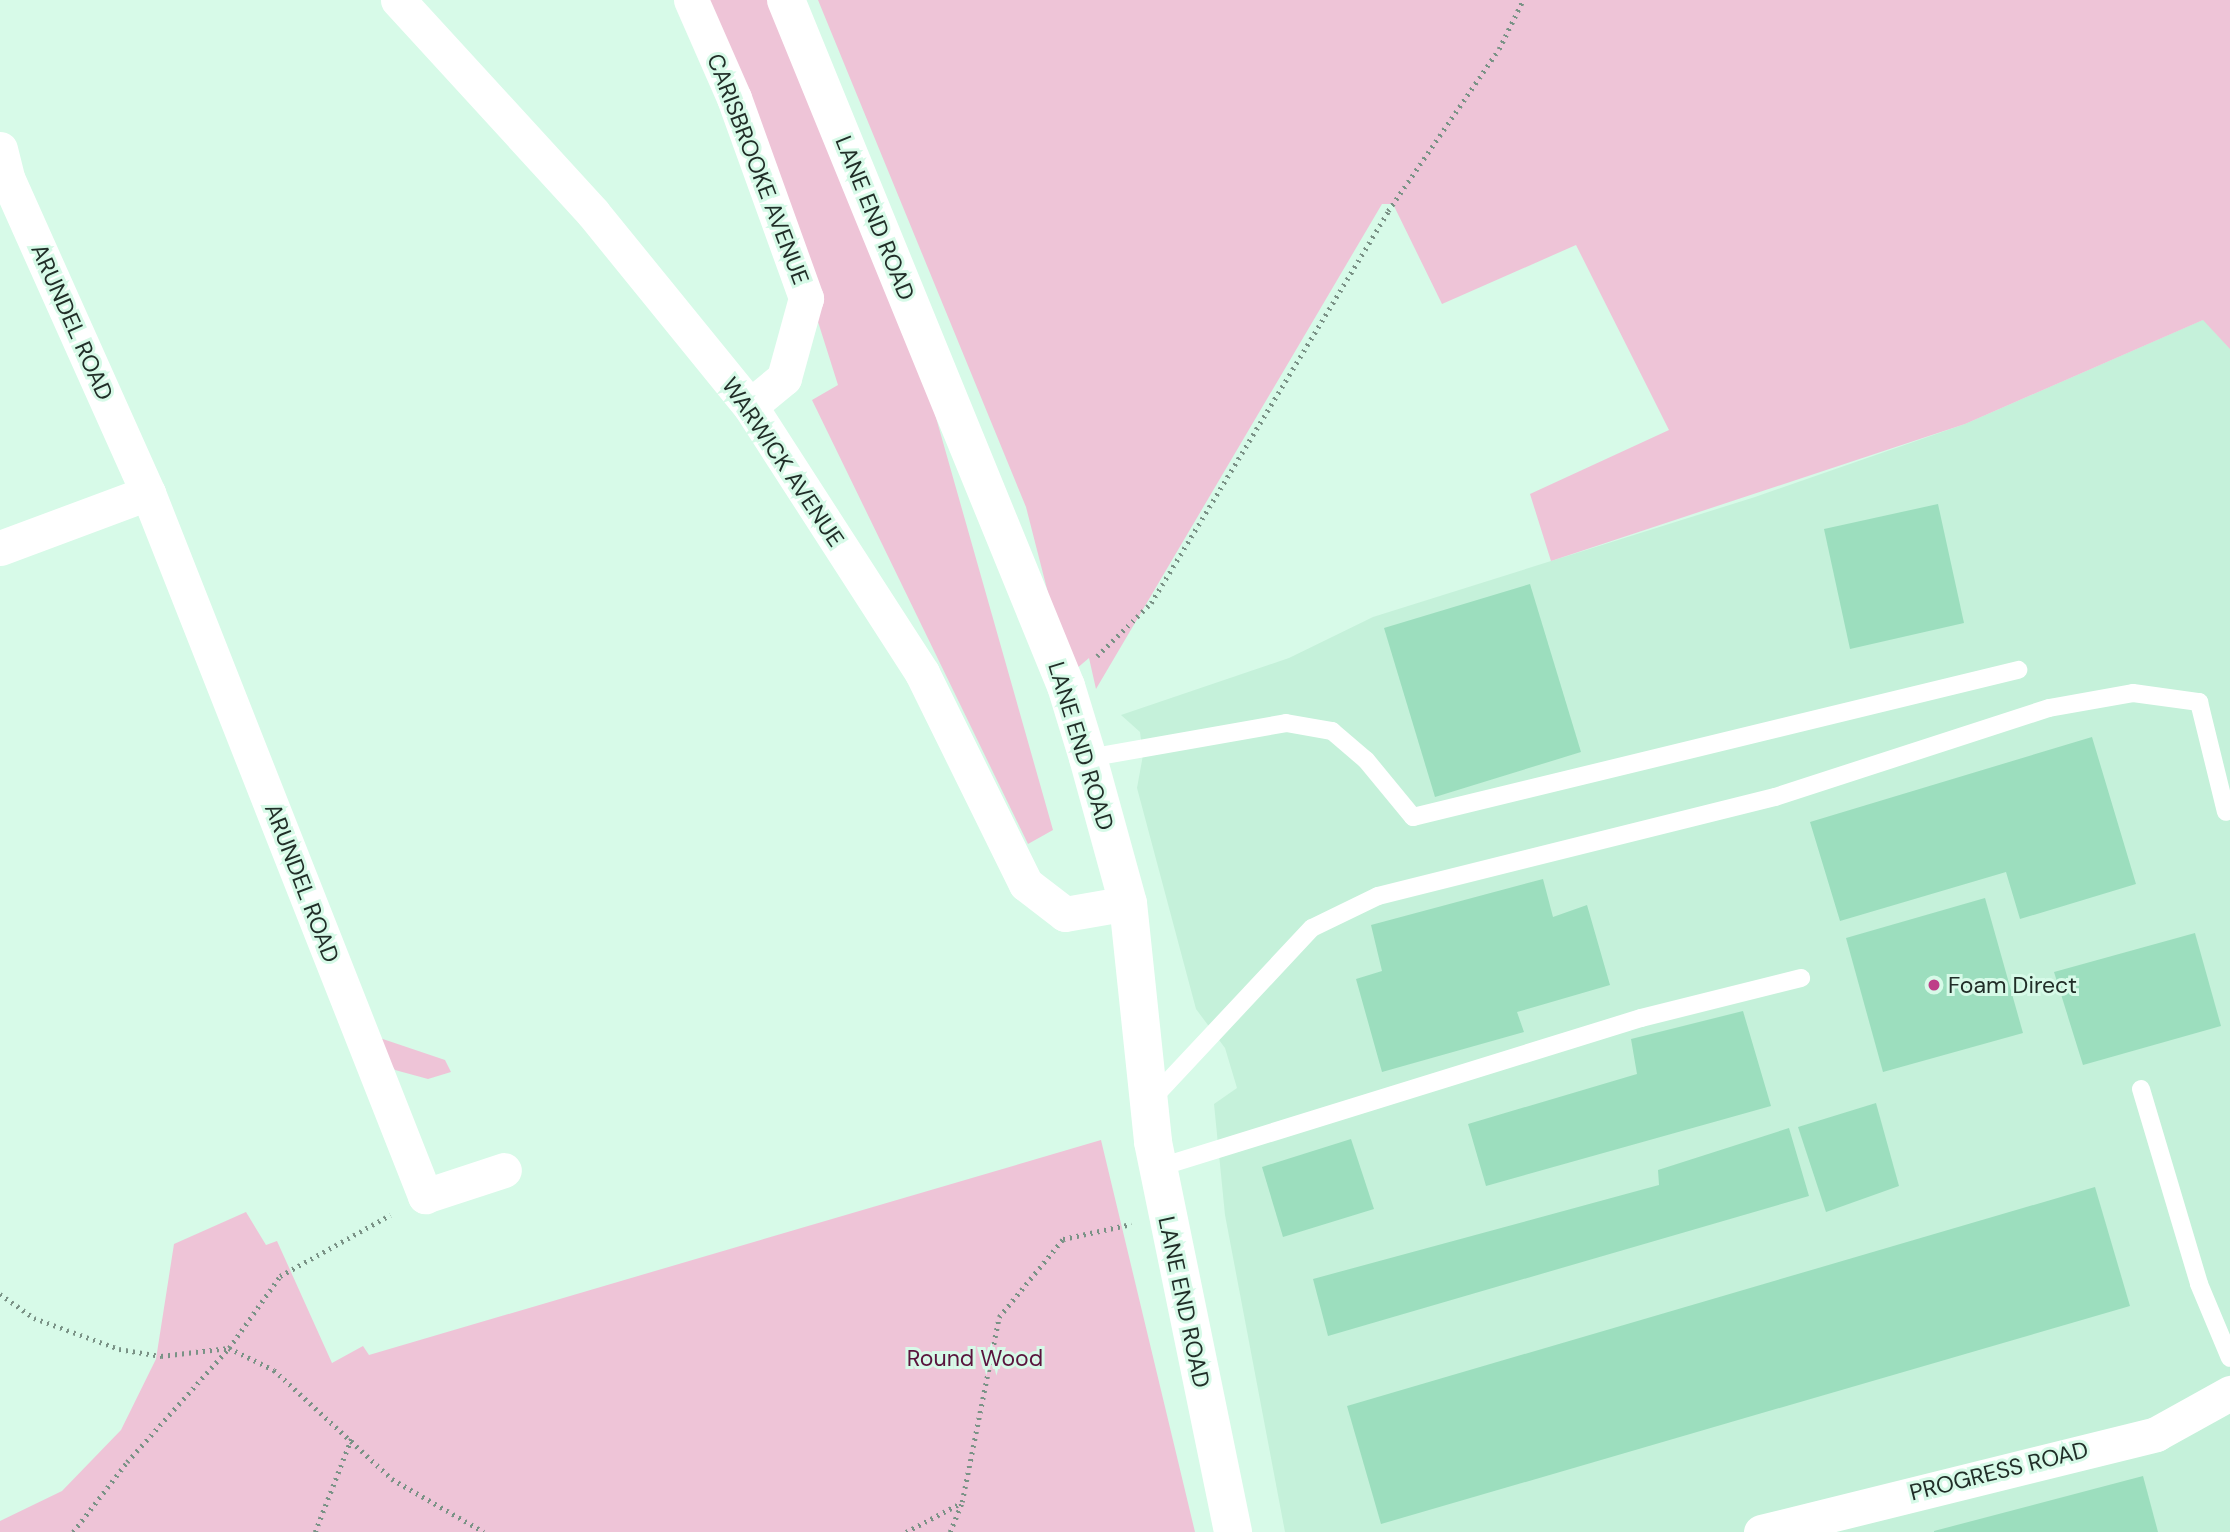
<!DOCTYPE html>
<style>
body{margin:0}
#map{position:relative;width:2230px;height:1532px;overflow:hidden;background:#d7fae8;font-family:"DM Sans",sans-serif}
div>[style]{position:absolute}
.built>*{inset:0;background:#c5f1da}
.green>*{inset:0;background:#eec4d7}
.building>*{inset:0;background:#9cdebe}
.path>*{height:4.5px;margin-top:-2.25px;transform-origin:0;background:repeating-linear-gradient(90deg,#7a9286 0 2px,transparent 0 7px)}
.service>*{height:18px;margin:-9px;padding:0 9px;transform-origin:9px;border-radius:9px;background:#fff}
.minor>*{height:35px;margin:-17.5px;padding:0 17.5px;transform-origin:17.5px;border-radius:17.5px;background:#fff}
.tertiary>*{height:38px;margin:-19px;padding:0 19px;transform-origin:19px;border-radius:19px;background:#fff}
.dots>*{width:19px;height:19px;translate:-50% -50%;box-sizing:border-box;border:4px solid #d7fae8;border-radius:50%}
span{translate:-50% -50%;white-space:nowrap;text-align:center;line-height:1.15;-webkit-text-stroke:6px #d7fae8;paint-order:stroke}
.street-label{font-size:23px;color:#212e28}
.poi-label{font-size:23px;color:#212e28}
.left{translate:0 -50%;text-align:left}
.park-label{font-size:23px;color:#5a143d}
</style>
<div id="map">
<div class="built">
<div style="clip-path:polygon(2230px 308px,2230px 1532px,1285px 1532px,1225px 1215px,1214px 1104px,1237px 1088px,1225px 1048px,1196px 1009px,1137px 788px,1143px 755px,1140px 732px,1121px 715px,1289px 658px,1373px 617px,1755px 497px,1965px 424px)"></div>
</div>
<div class="green">
<div style="clip-path:polygon(706px 0,776px 0,914px 340px,1053px 830px,1028px 844px,812px 400px,838px 385px,776px 189px)"></div>
<div style="clip-path:polygon(818px 0,2230px 0,2230px 349px,2203px 320px,1965px 424px,1551px 561px,1530px 494px,1669px 430px,1576px 245px,1442px 304px,1393px 204px,1382px 204px,1096px 689px,1089px 658px,1069px 675px,1026px 507px)"></div>
<div style="clip-path:polygon(368px 1034px,445px 1060px,451px 1072px,428px 1079px,395px 1070px)"></div>
<div style="clip-path:polygon(1101px 1140px,1195px 1532px,0 1532px,0 1521px,62px 1491px,121px 1430px,156px 1359px,174px 1244px,246px 1212px,266px 1245px,277px 1241px,332px 1363px,363px 1346px,369px 1355px)"></div>
</div>
<div class="building">
<div style="clip-path:polygon(1938px 504px,1964px 623px,1850px 649px,1824px 529px)"></div>
<div style="clip-path:polygon(1530px 584px,1581px 752px,1435px 797px,1384px 628px)"></div>
<div style="clip-path:polygon(2092px 737px,2136px 884px,2020px 919px,2006px 872px,1840px 921px,1810px 822px)"></div>
<div style="clip-path:polygon(1543px 879px,1553px 917px,1587px 905px,1610px 985px,1517px 1012px,1524px 1032px,1382px 1072px,1356px 979px,1382px 971px,1371px 925px)"></div>
<div style="clip-path:polygon(1985px 898px,2023px 1033px,1883px 1072px,1846px 938px)"></div>
<div style="clip-path:polygon(2195px 933px,2221px 1026px,2083px 1065px,2054px 972px)"></div>
<div style="clip-path:polygon(1743px 1011px,1771px 1106px,1486px 1186px,1468px 1124px,1637px 1074px,1631px 1039px)"></div>
<div style="clip-path:polygon(1876px 1103px,1899px 1186px,1826px 1212px,1798px 1127px)"></div>
<div style="clip-path:polygon(1789px 1128px,1809px 1196px,1328px 1336px,1313px 1279px,1659px 1185px,1658px 1170px)"></div>
<div style="clip-path:polygon(1351px 1139px,1374px 1209px,1283px 1237px,1262px 1167px)"></div>
<div style="clip-path:polygon(2095px 1187px,2130px 1306px,1381px 1524px,1347px 1406px)"></div>
<div style="clip-path:polygon(2143px 1476px,2158px 1532px,1934px 1532px,1934px 1531px)"></div>
</div>
<div class="path">
<div style="left:1097px;top:656px;width:76px;rotate:-44.5deg"></div>
<div style="left:1151px;top:603px;width:458px;rotate:-58.8deg"></div>
<div style="left:1388px;top:211px;width:196px;rotate:-55.6deg"></div>
<div style="left:1499px;top:49px;width:55px;rotate:-63.9deg"></div>
<div style="left:0;top:1294px;width:42px;rotate:35.2deg"></div>
<div style="left:34px;top:1318px;width:90px;rotate:20deg"></div>
<div style="left:119px;top:1349px;width:43px;rotate:9.5deg"></div>
<div style="left:161px;top:1356px;width:68px;rotate:-6.7deg"></div>
<div style="left:229px;top:1348px;width:50px;rotate:26.1deg"></div>
<div style="left:274px;top:1370px;width:161px;rotate:42.7deg"></div>
<div style="left:392px;top:1479px;width:106px;rotate:29.9deg"></div>
<div style="left:73px;top:1532px;width:88px;rotate:-52.4deg"></div>
<div style="left:127px;top:1462px;width:153px;rotate:-48.2deg"></div>
<div style="left:229px;top:1348px;width:88px;rotate:-54.7deg"></div>
<div style="left:280px;top:1276px;width:126px;rotate:-29deg"></div>
<div style="left:315px;top:1532px;width:100px;rotate:-68.8deg"></div>
<div style="left:906px;top:1532px;width:62px;rotate:-27.8deg"></div>
<div style="left:950px;top:1532px;width:32px;rotate:-68deg"></div>
<div style="left:962px;top:1502px;width:189px;rotate:-78.7deg"></div>
<div style="left:999px;top:1317px;width:101px;rotate:-50.6deg"></div>
<div style="left:1063px;top:1239px;width:70px;rotate:-12.4deg"></div>
</div>
<div class="service">
<div style="left:1088px;top:758px;width:201px;rotate:-10deg"></div>
<div style="left:1286px;top:723px;width:47px;rotate:9.9deg"></div>
<div style="left:1332px;top:731px;width:45px;rotate:40.5deg"></div>
<div style="left:1366px;top:760px;width:74px;rotate:50.5deg"></div>
<div style="left:1413px;top:817px;width:623px;rotate:-13.66deg"></div>
<div style="left:2141px;top:1089px;width:203px;rotate:73.4deg"></div>
<div style="left:2199px;top:1284px;width:80px;rotate:67.3deg"></div>
<div style="left:1150px;top:1101px;width:237px;rotate:-46.9deg"></div>
<div style="left:1312px;top:928px;width:73px;rotate:-25.9deg"></div>
<div style="left:1378px;top:896px;width:409px;rotate:-14deg"></div>
<div style="left:1775px;top:797px;width:288px;rotate:-18deg"></div>
<div style="left:2049px;top:708px;width:85px;rotate:-10.1deg"></div>
<div style="left:2133px;top:693px;width:67px;rotate:7.8deg"></div>
<div style="left:2199px;top:702px;width:113px;rotate:76.2deg"></div>
<div style="left:1157px;top:1168px;width:507px;rotate:-17.22deg"></div>
<div style="left:1641px;top:1018px;width:165px;rotate:-14deg"></div>
</div>
<div class="minor">
<div style="left:398px;top:0;width:289px;rotate:47.5deg"></div>
<div style="left:593px;top:213px;width:249px;rotate:50.9deg"></div>
<div style="left:750px;top:406px;width:318px;rotate:57.2deg"></div>
<div style="left:922px;top:673px;width:235px;rotate:63.8deg"></div>
<div style="left:1026px;top:884px;width:49px;rotate:37.6deg"></div>
<div style="left:1065px;top:914px;width:64px;rotate:-9.9deg"></div>
<div style="left:691px;top:0;width:107px;rotate:66.3deg"></div>
<div style="left:734px;top:98px;width:213px;rotate:70.2deg"></div>
<div style="left:806px;top:298px;width:83px;rotate:105.4deg"></div>
<div style="left:784px;top:378px;width:44px;rotate:140.5deg"></div>
<div style="left:0;top:149px;width:32px;rotate:76deg"></div>
<div style="left:8px;top:180px;width:343px;rotate:65.9deg"></div>
<div style="left:148px;top:493px;width:756px;rotate:68.49deg"></div>
<div style="left:425px;top:1196px;width:83px;rotate:-18.2deg"></div>
<div style="left:0;top:548px;width:158px;rotate:-20.4deg"></div>
<div style="left:1761px;top:1532px;width:407px;rotate:-13.9deg"></div>
<div style="left:2156px;top:1434px;width:85px;rotate:-29deg"></div>
</div>
<div class="tertiary">
<div style="left:786px;top:0;width:741px;rotate:67.8deg"></div>
<div style="left:1066px;top:686px;width:75px;rotate:73deg"></div>
<div style="left:1088px;top:758px;width:150px;rotate:74.6deg"></div>
<div style="left:1128px;top:903px;width:240px;rotate:84deg"></div>
<div style="left:1153px;top:1142px;width:398px;rotate:78.4deg"></div>
</div>
<div class="dots">
<div style="left:1934px;top:985px;background:#be3e88"></div>
</div>
<div class="street-label">
<span style="left:758px;top:169px;rotate:69deg">CARISBROOKE AVENUE</span>
<span style="left:875px;top:218px;rotate:68deg">LANE END ROAD</span>
<span style="left:72px;top:322px;rotate:66deg">ARUNDEL ROAD</span>
<span style="left:783px;top:462px;rotate:56deg">WARWICK AVENUE</span>
<span style="left:1081px;top:746px;rotate:73deg">LANE END ROAD</span>
<span style="left:302px;top:883px;rotate:69deg">ARUNDEL ROAD</span>
<span style="left:1184px;top:1302px;rotate:78deg">LANE END ROAD</span>
<span style="left:1999px;top:1471px;rotate:-14deg">PROGRESS ROAD</span>
</div>
<div class="poi-label">
<span class="left" style="left:1948px;top:985px">Foam Direct</span>
</div>
<div class="park-label">
<span style="left:975px;top:1358px">Round Wood</span>
</div>
</div>
